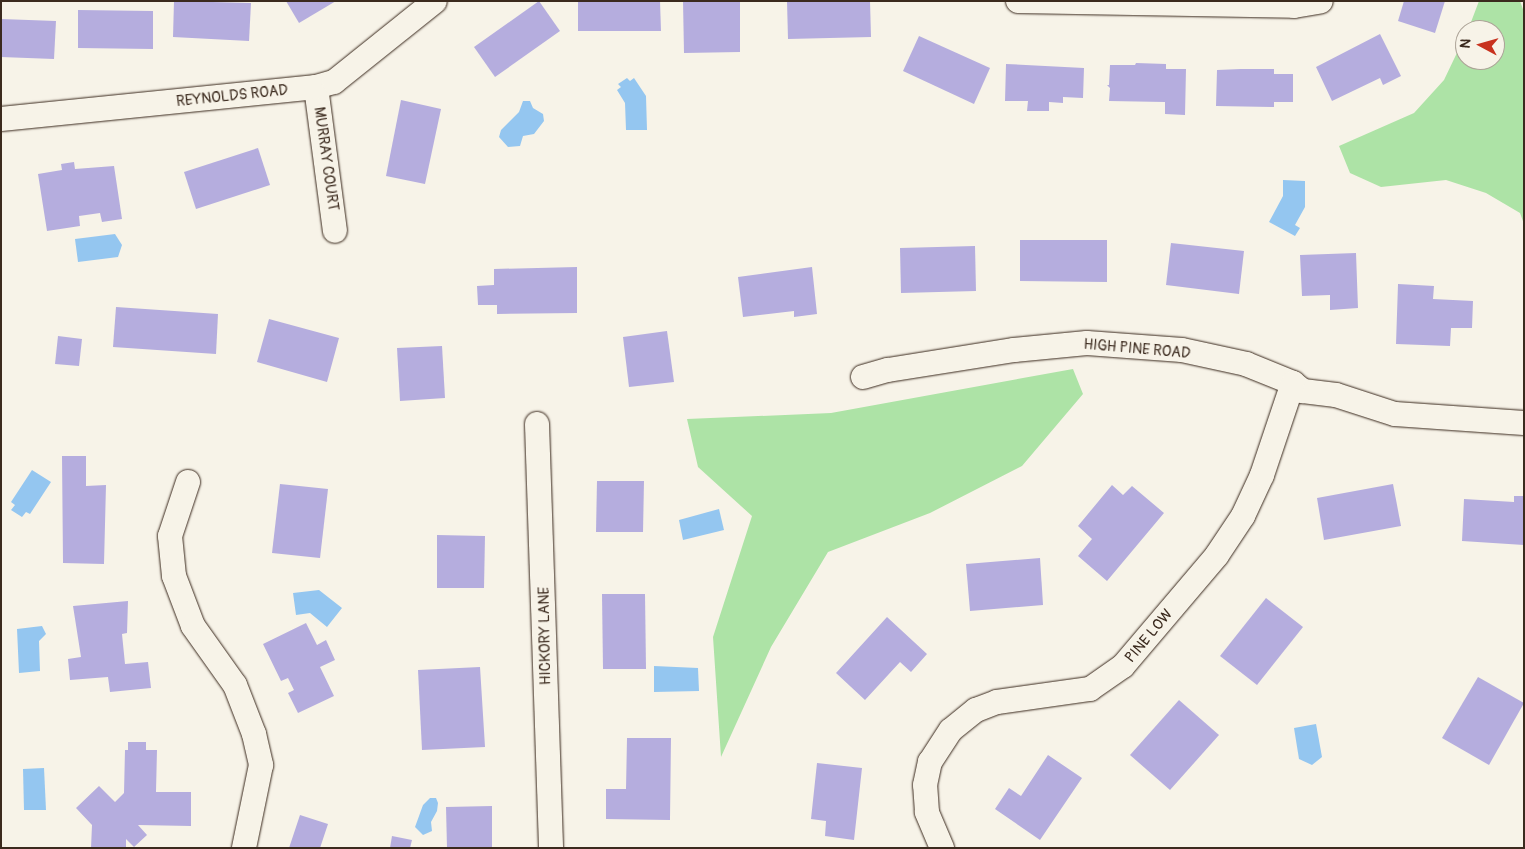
<!DOCTYPE html>
<style>
body{margin:0}
#map{position:relative;width:1525px;height:849px;overflow:hidden;background:#f7f3e8;font-family:Pangolin,sans-serif}
div>[style]{position:absolute}
.green>*{inset:0;background:#ade3a6}
.water>*{inset:0;background:#94c6f0}
.building>*{inset:0;background:#b5adde}
.roads{filter:drop-shadow(0 0 1px #3b2a1e) drop-shadow(0 0 1px #3b2a1e)}
.minor>*{height:24px;margin:-12px;padding:0 12px;transform-origin:12px;border-radius:12px;background:#f7f3e8}
span{translate:-50% -50%;white-space:nowrap;text-align:center;line-height:1.15;-webkit-text-stroke:5px #f7f3e8;paint-order:stroke}
.street-label{font-size:15px;color:#3b2a1e}
.frame{position:absolute;inset:0;border:2px solid #3b2a1e;pointer-events:none}
.north{position:absolute;left:1455px;top:20px;width:50px;height:50px;box-sizing:border-box;background:#f7f3e8;border:1px solid #aca397;border-radius:50%;rotate:276deg;font-size:14px;font-weight:700;line-height:20px;text-align:center;color:#3b2a1e}
.north::after{content:'';display:block;margin:auto;width:18px;height:22px;background:#c8321e;clip-path:polygon(50% 0,100% 100%,50% 72%,0 100%)}
</style>
<div id="map">
<div class="green">
<div style="clip-path:polygon(1479px 1px,1520px 1px,1524px 12px,1524px 224px,1520px 213px,1486px 193px,1446px 180px,1381px 187px,1350px 173px,1339px 146px,1414px 113px,1444px 80px,1465px 36px,1465px 60px,1495px 60px,1495px 30px,1468px 30px)"></div>
<div style="clip-path:polygon(1073px 369px,1083px 394px,1022px 466px,930px 513px,828px 552px,771px 647px,721px 757px,713px 637px,752px 516px,698px 467px,687px 419px,831px 413px)"></div>
</div>
<div class="water">
<div style="clip-path:polygon(627px 78px,630px 81px,634px 78px,646px 96px,647px 130px,626px 130px,625px 103px,617px 90px,621px 87px,618px 84px)"></div>
<div style="clip-path:polygon(523px 101px,530px 101px,533px 108px,543px 114px,544px 121px,534px 134px,523px 136px,520px 146px,508px 147px,499px 137px,501px 130px,519px 112px)"></div>
<div style="clip-path:polygon(1283px 180px,1305px 181px,1305px 207px,1295px 225px,1300px 228px,1295px 236px,1269px 222px,1283px 196px)"></div>
<div style="clip-path:polygon(115px 234px,122px 245px,118px 257px,78px 262px,75px 239px)"></div>
<div style="clip-path:polygon(32px 470px,51px 482px,30px 514px,26px 512px,22px 517px,11px 510px,15px 505px,11px 502px)"></div>
<div style="clip-path:polygon(719px 509px,724px 530px,683px 540px,679px 520px)"></div>
<div style="clip-path:polygon(319px 590px,342px 608px,327px 627px,310px 613px,296px 615px,293px 593px)"></div>
<div style="clip-path:polygon(42px 626px,46px 634px,39px 641px,40px 671px,19px 673px,17px 629px)"></div>
<div style="clip-path:polygon(654px 666px,698px 668px,699px 691px,654px 692px)"></div>
<div style="clip-path:polygon(1316px 724px,1322px 757px,1312px 765px,1299px 759px,1294px 728px)"></div>
<div style="clip-path:polygon(44px 768px,46px 810px,24px 810px,23px 769px)"></div>
<div style="clip-path:polygon(430px 798px,436px 798px,438px 803px,437px 811px,431px 822px,432px 831px,423px 835px,415px 827px,423px 805px)"></div>
</div>
<div class="building">
<div style="clip-path:polygon(174px 1px,251px 3px,249px 41px,173px 37px)"></div>
<div style="clip-path:polygon(286px 1px,336px 1px,299px 23px)"></div>
<div style="clip-path:polygon(539px 1px,560px 31px,495px 77px,474px 47px)"></div>
<div style="clip-path:polygon(578px 1px,660px 1px,661px 31px,578px 31px)"></div>
<div style="clip-path:polygon(683px 1px,740px 1px,740px 52px,684px 53px)"></div>
<div style="clip-path:polygon(787px 1px,870px 1px,871px 37px,788px 39px)"></div>
<div style="clip-path:polygon(1404px 1px,1445px 1px,1435px 33px,1398px 21px)"></div>
<div style="clip-path:polygon(78px 10px,153px 11px,153px 49px,78px 48px)"></div>
<div style="clip-path:polygon(1px 19px,56px 21px,54px 59px,1px 57px)"></div>
<div style="clip-path:polygon(1380px 34px,1401px 76px,1383px 85px,1380px 78px,1332px 101px,1316px 67px)"></div>
<div style="clip-path:polygon(919px 36px,990px 68px,974px 104px,903px 71px)"></div>
<div style="clip-path:polygon(1136px 63px,1166px 64px,1166px 69px,1186px 69px,1185px 115px,1165px 114px,1165px 102px,1109px 101px,1110px 88px,1107px 85px,1109px 85px,1110px 65px,1135px 65px)"></div>
<div style="clip-path:polygon(1006px 64px,1084px 68px,1083px 98px,1063px 97px,1063px 103px,1049px 102px,1049px 111px,1027px 111px,1028px 101px,1005px 101px)"></div>
<div style="clip-path:polygon(1241px 69px,1274px 69px,1274px 74px,1293px 74px,1293px 102px,1274px 102px,1274px 107px,1216px 106px,1217px 70px)"></div>
<div style="clip-path:polygon(401px 100px,441px 109px,425px 184px,386px 176px)"></div>
<div style="clip-path:polygon(258px 148px,270px 185px,196px 209px,184px 172px)"></div>
<div style="clip-path:polygon(74px 162px,75px 169px,114px 166px,122px 219px,102px 222px,100px 213px,79px 216px,80px 226px,47px 231px,38px 174px,62px 170px,61px 164px)"></div>
<div style="clip-path:polygon(1020px 240px,1107px 240px,1107px 282px,1020px 281px)"></div>
<div style="clip-path:polygon(1171px 243px,1244px 251px,1239px 294px,1166px 285px)"></div>
<div style="clip-path:polygon(975px 246px,976px 291px,901px 293px,900px 248px)"></div>
<div style="clip-path:polygon(1356px 253px,1358px 308px,1330px 310px,1330px 295px,1302px 296px,1300px 255px)"></div>
<div style="clip-path:polygon(577px 267px,577px 313px,497px 314px,497px 305px,478px 305px,477px 286px,494px 285px,494px 269px)"></div>
<div style="clip-path:polygon(812px 267px,817px 314px,794px 317px,794px 311px,743px 317px,738px 277px)"></div>
<div style="clip-path:polygon(1398px 284px,1434px 286px,1433px 299px,1473px 301px,1472px 328px,1451px 328px,1450px 346px,1396px 344px)"></div>
<div style="clip-path:polygon(116px 307px,218px 314px,216px 354px,113px 347px)"></div>
<div style="clip-path:polygon(269px 319px,339px 338px,327px 382px,257px 362px)"></div>
<div style="clip-path:polygon(667px 331px,674px 382px,629px 387px,623px 337px)"></div>
<div style="clip-path:polygon(58px 336px,82px 339px,79px 366px,55px 364px)"></div>
<div style="clip-path:polygon(442px 346px,445px 398px,400px 401px,397px 348px)"></div>
<div style="clip-path:polygon(62px 456px,86px 456px,86px 486px,106px 485px,104px 564px,63px 563px)"></div>
<div style="clip-path:polygon(597px 481px,644px 481px,643px 532px,596px 532px)"></div>
<div style="clip-path:polygon(280px 484px,328px 489px,320px 558px,272px 553px)"></div>
<div style="clip-path:polygon(1393px 484px,1401px 526px,1324px 540px,1317px 498px)"></div>
<div style="clip-path:polygon(1112px 485px,1123px 495px,1132px 486px,1164px 513px,1107px 581px,1078px 556px,1092px 539px,1078px 526px)"></div>
<div style="clip-path:polygon(1514px 496px,1524px 496px,1524px 545px,1462px 541px,1464px 499px,1514px 502px)"></div>
<div style="clip-path:polygon(437px 535px,485px 536px,484px 588px,437px 588px)"></div>
<div style="clip-path:polygon(1040px 558px,1043px 605px,970px 611px,966px 564px)"></div>
<div style="clip-path:polygon(602px 594px,645px 594px,646px 669px,603px 669px)"></div>
<div style="clip-path:polygon(1266px 598px,1303px 627px,1257px 685px,1220px 656px)"></div>
<div style="clip-path:polygon(128px 601px,127px 633px,122px 634px,125px 664px,148px 662px,151px 688px,110px 692px,108px 677px,70px 680px,68px 659px,81px 657px,73px 606px)"></div>
<div style="clip-path:polygon(887px 617px,927px 654px,911px 672px,900px 662px,865px 700px,836px 673px)"></div>
<div style="clip-path:polygon(306px 623px,317px 645px,326px 640px,335px 660px,320px 667px,334px 696px,298px 713px,288px 693px,294px 690px,288px 678px,281px 681px,263px 644px)"></div>
<div style="clip-path:polygon(480px 667px,485px 747px,422px 750px,418px 670px)"></div>
<div style="clip-path:polygon(1478px 677px,1524px 703px,1489px 765px,1442px 738px)"></div>
<div style="clip-path:polygon(1179px 700px,1219px 735px,1170px 790px,1130px 755px)"></div>
<div style="clip-path:polygon(627px 738px,671px 738px,670px 820px,606px 819px,606px 789px,626px 789px)"></div>
<div style="clip-path:polygon(128px 742px,146px 742px,146px 750px,157px 750px,156px 792px,191px 792px,191px 826px,138px 825px,147px 835px,134px 847px,126px 839px,126px 848px,91px 848px,92px 825px,76px 808px,99px 786px,115px 802px,124px 793px,125px 750px,128px 750px)"></div>
<div style="clip-path:polygon(1048px 755px,1082px 778px,1040px 840px,995px 809px,1009px 788px,1021px 796px)"></div>
<div style="clip-path:polygon(817px 763px,862px 768px,854px 840px,825px 836px,826px 821px,811px 819px)"></div>
<div style="clip-path:polygon(492px 806px,492px 848px,447px 848px,446px 807px)"></div>
<div style="clip-path:polygon(300px 815px,328px 824px,320px 848px,289px 848px)"></div>
<div style="clip-path:polygon(392px 836px,412px 840px,410px 848px,390px 848px)"></div>
</div>
<div class="roads">
<div class="minor">
<div style="left:1018px;top:1px;width:276px;rotate:1deg"></div>
<div style="left:1294px;top:6px;width:27px;rotate:-10deg"></div>
<div style="left:316px;top:87px;width:145px;rotate:82.5deg"></div>
<div style="left:1px;top:119px;width:317px;rotate:-5.8deg"></div>
<div style="left:316px;top:87px;width:19px;rotate:-16deg"></div>
<div style="left:334px;top:82px;width:129px;rotate:-38.7deg"></div>
<div style="left:863px;top:377px;width:26px;rotate:-16deg"></div>
<div style="left:888px;top:370px;width:128px;rotate:-9deg"></div>
<div style="left:1014px;top:350px;width:73px;rotate:-5.5deg"></div>
<div style="left:1087px;top:343px;width:95px;rotate:4.2deg"></div>
<div style="left:1182px;top:350px;width:66px;rotate:12.3deg"></div>
<div style="left:1246px;top:364px;width:51px;rotate:22deg"></div>
<div style="left:1293px;top:383px;width:13px;rotate:39deg"></div>
<div style="left:1303px;top:391px;width:33px;rotate:7deg"></div>
<div style="left:1336px;top:395px;width:62px;rotate:17.9deg"></div>
<div style="left:1395px;top:414px;width:129px;rotate:4deg"></div>
<div style="left:537px;top:424px;width:424px;rotate:88.1deg"></div>
<div style="left:188px;top:482px;width:57px;rotate:108.4deg"></div>
<div style="left:170px;top:536px;width:40px;rotate:84.3deg"></div>
<div style="left:174px;top:576px;width:53px;rotate:69.2deg"></div>
<div style="left:193px;top:626px;width:72px;rotate:54.6deg"></div>
<div style="left:235px;top:685px;width:53px;rotate:68.8deg"></div>
<div style="left:254px;top:734px;width:32px;rotate:77deg"></div>
<div style="left:261px;top:765px;width:85px;rotate:101.6deg"></div>
<div style="left:942px;top:848px;width:39px;rotate:-113deg"></div>
<div style="left:927px;top:812px;width:27px;rotate:-94deg"></div>
<div style="left:925px;top:785px;width:24px;rotate:-78deg"></div>
<div style="left:930px;top:762px;width:38px;rotate:-57deg"></div>
<div style="left:951px;top:730px;width:32px;rotate:-39deg"></div>
<div style="left:976px;top:710px;width:22px;rotate:-21deg"></div>
<div style="left:997px;top:702px;width:94px;rotate:-8deg"></div>
<div style="left:1090px;top:689px;width:40px;rotate:-34.9deg"></div>
<div style="left:1123px;top:666px;width:145px;rotate:-49.7deg"></div>
<div style="left:1217px;top:555px;width:47px;rotate:-56.3deg"></div>
<div style="left:1243px;top:516px;width:45px;rotate:-65.1deg"></div>
<div style="left:1262px;top:475px;width:97px;rotate:-71.4deg"></div>
</div>
</div>
<div class="street-label">
<span style="left:232px;top:96px;rotate:-6deg">REYNOLDS ROAD</span>
<span style="left:326px;top:159px;rotate:82deg">MURRAY COURT</span>
<span style="left:1137px;top:349px;rotate:5deg">HIGH PINE ROAD</span>
<span style="left:545px;top:636px;rotate:-91deg">HICKORY LANE</span>
<span style="left:1149px;top:636px;rotate:-50deg">PINE LOW</span>
</div>
<div class="frame"></div>
<div class="north">N</div>
</div>
